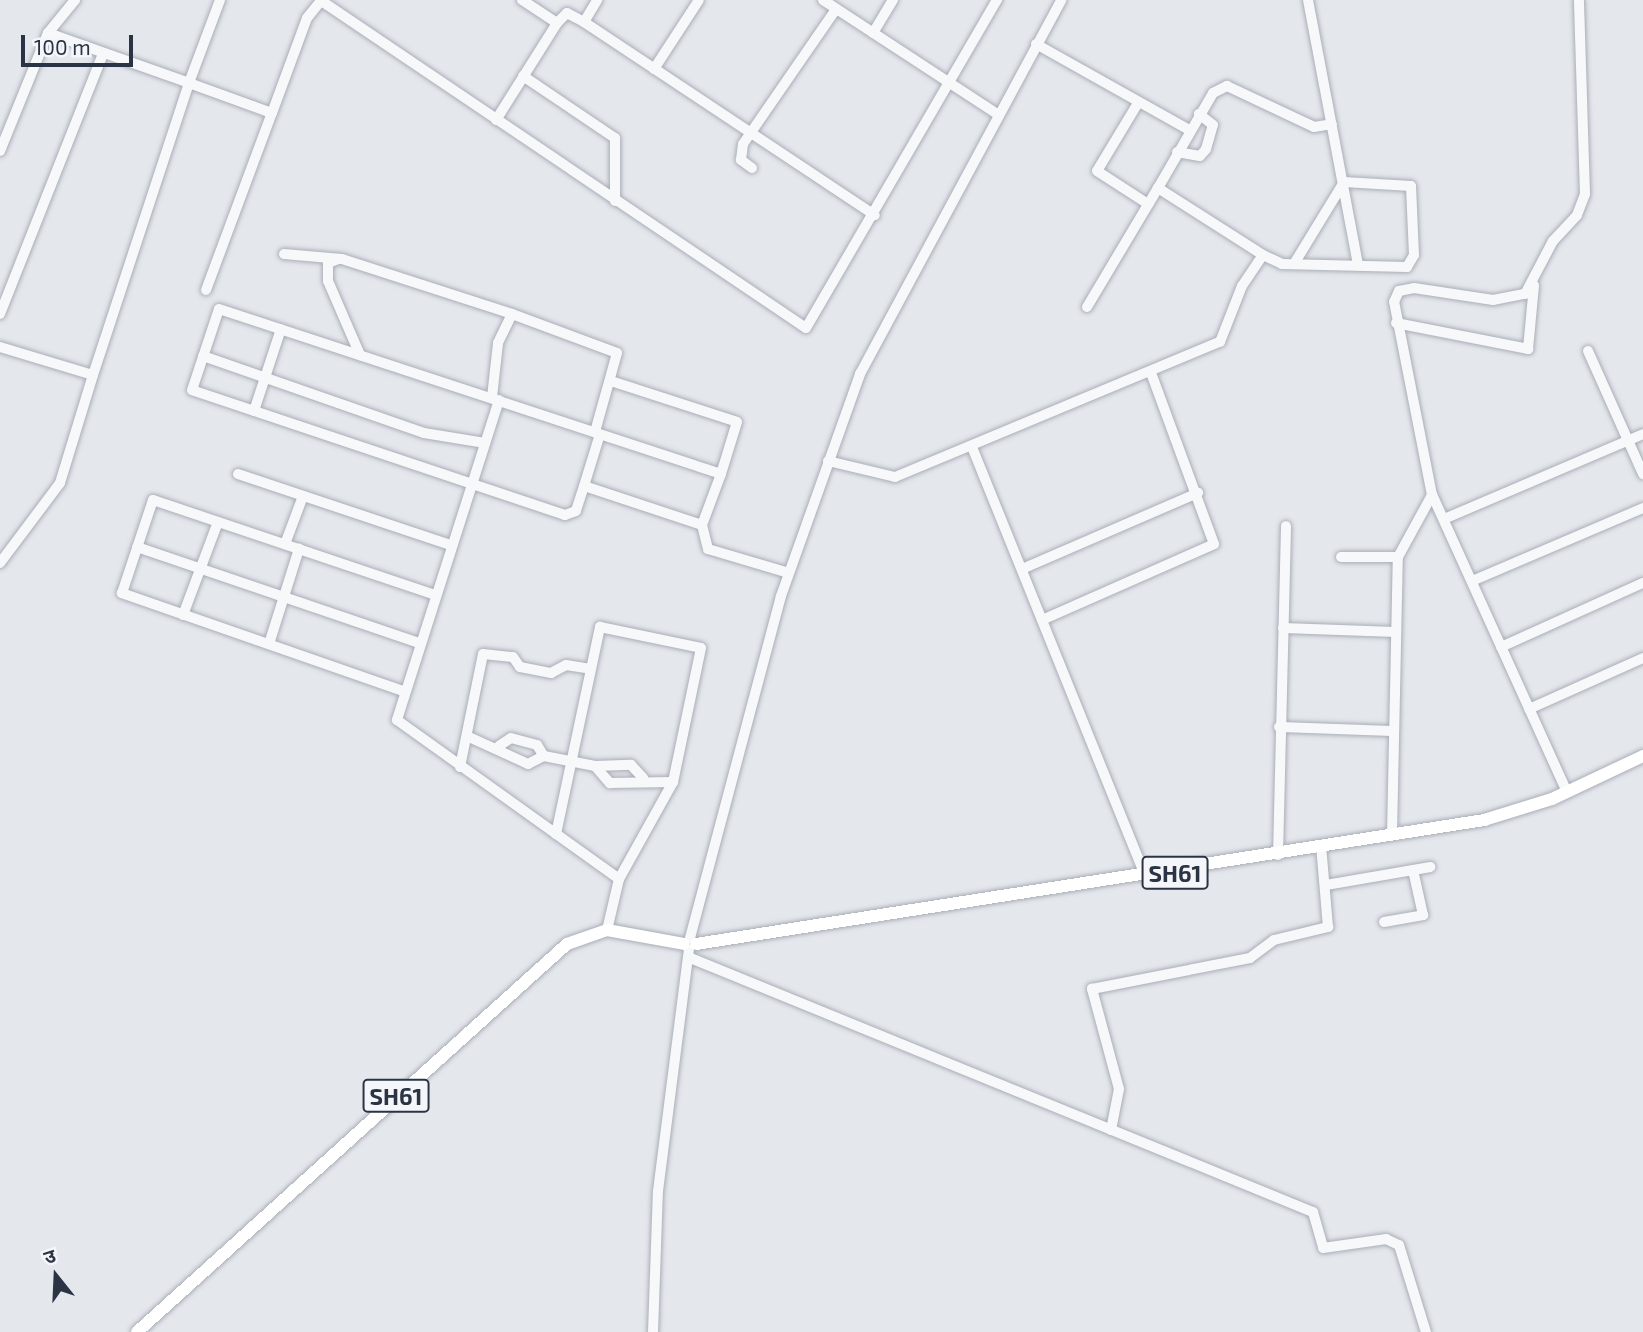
<!DOCTYPE html>
<meta charset="utf-8">
<style>
body{margin:0}
#map{position:relative;width:1643px;height:1332px;overflow:hidden;background:#e4e7ec;font-family:"Exo 2","Noto Sans Devanagari",sans-serif}
div>[style]{position:absolute}
.roads{filter:drop-shadow(0 0 2px #a9aeb7) drop-shadow(0 0 2px #a9aeb7)}
.minor>*{height:10px;margin:-5px;padding:0 5px;transform-origin:5px;border-radius:5px;background:#f7f8fa}
.major>*{height:12px;margin:-6px;padding:0 6px;transform-origin:6px;border-radius:6px;background:#fff}
span{translate:-50% -50%;white-space:nowrap;text-align:center;line-height:1.15;-webkit-text-stroke:5px #f4f6f9;paint-order:stroke}
.shield-label span{padding:2px 5px;background:#f4f6f9;border:2px solid;border-radius:5px;-webkit-text-stroke-width:0}
.shield-label{font-size:23px;color:#2b3445;font-weight:700}
.north{position:absolute;left:21px;top:1241px;width:70px;height:70px;-webkit-text-stroke:5px #f4f6f9;paint-order:stroke;rotate:342deg;font-size:19px;font-weight:700;line-height:28px;text-align:center;color:#2b3445}
.north::after{content:'';display:block;margin:auto;width:24px;height:32px;background:#2b3445;clip-path:polygon(50% 0,100% 100%,50% 72%,0 100%)}
.scale{position:absolute;left:21px;top:35px;width:112px;height:32px;box-sizing:border-box;border:4px solid #2b3445;border-top:0;padding-left:9px;font-size:21px;line-height:24px;white-space:nowrap;color:#2b3445;-webkit-text-stroke:5px #f4f6f9;paint-order:stroke}
</style>
<div id="map">
<div class="roads">
<div class="minor">
<div style="left:220px;top:0;width:89px;rotate:110.5deg"></div>
<div style="left:189px;top:83px;width:88px;rotate:19.9deg"></div>
<div style="left:272px;top:113px;width:101px;rotate:-69.8deg"></div>
<div style="left:307px;top:18px;width:22px;rotate:-51deg"></div>
<div style="left:320px;top:0;width:586px;rotate:34.02deg"></div>
<div style="left:806px;top:328px;width:380px;rotate:-59.8deg"></div>
<div style="left:823px;top:0;width:208px;rotate:33.2deg"></div>
<div style="left:1308px;top:0;width:270px;rotate:79.3deg"></div>
<div style="left:584px;top:22px;width:349px;rotate:33.6deg"></div>
<div style="left:557px;top:23px;width:14px;rotate:-45deg"></div>
<div style="left:567px;top:13px;width:19px;rotate:28deg"></div>
<div style="left:584px;top:22px;width:26px;rotate:-59deg"></div>
<div style="left:48px;top:33px;width:43px;rotate:-50.7deg"></div>
<div style="left:873px;top:33px;width:39px;rotate:-59deg"></div>
<div style="left:1036px;top:44px;width:176px;rotate:29.3deg"></div>
<div style="left:654px;top:69px;width:82px;rotate:-56.9deg"></div>
<div style="left:523px;top:76px;width:111px;rotate:34deg"></div>
<div style="left:615px;top:138px;width:63px;rotate:90deg"></div>
<div style="left:1138px;top:103px;width:79px;rotate:121.1deg"></div>
<div style="left:1097px;top:171px;width:61px;rotate:32.9deg"></div>
<div style="left:496px;top:120px;width:115px;rotate:-57.8deg"></div>
<div style="left:557px;top:23px;width:42px;rotate:-146.7deg"></div>
<div style="left:0;top:151px;width:127px;rotate:-67.9deg"></div>
<div style="left:48px;top:33px;width:150px;rotate:19.5deg"></div>
<div style="left:189px;top:83px;width:307px;rotate:108.2deg"></div>
<div style="left:1177px;top:152px;width:23px;rotate:10deg"></div>
<div style="left:1200px;top:156px;width:9px;rotate:-49deg"></div>
<div style="left:1206px;top:149px;width:25px;rotate:-74deg"></div>
<div style="left:1213px;top:125px;width:18px;rotate:-142deg"></div>
<div style="left:752px;top:168px;width:14px;rotate:-144deg"></div>
<div style="left:741px;top:160px;width:16px;rotate:-83deg"></div>
<div style="left:743px;top:144px;width:164px;rotate:-55.4deg"></div>
<div style="left:284px;top:254px;width:58px;rotate:4.9deg"></div>
<div style="left:342px;top:259px;width:179px;rotate:17.9deg"></div>
<div style="left:512px;top:314px;width:32px;rotate:116deg"></div>
<div style="left:498px;top:343px;width:54px;rotate:96.3deg"></div>
<div style="left:1263px;top:255px;width:21px;rotate:25deg"></div>
<div style="left:1282px;top:264px;width:125px;rotate:1.4deg"></div>
<div style="left:1407px;top:267px;width:14px;rotate:-60deg"></div>
<div style="left:1414px;top:255px;width:69px;rotate:-92.5deg"></div>
<div style="left:1411px;top:186px;width:67px;rotate:-176.6deg"></div>
<div style="left:1344px;top:182px;width:96px;rotate:121.4deg"></div>
<div style="left:338px;top:259px;width:11px;rotate:158deg"></div>
<div style="left:328px;top:263px;width:18px;rotate:90deg"></div>
<div style="left:328px;top:281px;width:81px;rotate:66.6deg"></div>
<div style="left:206px;top:290px;width:189px;rotate:-69.6deg"></div>
<div style="left:1087px;top:307px;width:139px;rotate:-59.2deg"></div>
<div style="left:0;top:314px;width:277px;rotate:-68.4deg"></div>
<div style="left:512px;top:314px;width:112px;rotate:20.4deg"></div>
<div style="left:617px;top:353px;width:82px;rotate:105.6deg"></div>
<div style="left:1396px;top:323px;width:135px;rotate:11.1deg"></div>
<div style="left:1528px;top:349px;width:64px;rotate:-84.6deg"></div>
<div style="left:0;top:347px;width:97px;rotate:16.8deg"></div>
<div style="left:93px;top:375px;width:113px;rotate:107deg"></div>
<div style="left:60px;top:483px;width:100px;rotate:126.9deg"></div>
<div style="left:1588px;top:351px;width:135px;rotate:65.9deg"></div>
<div style="left:203px;top:356px;width:234px;rotate:19.2deg"></div>
<div style="left:424px;top:433px;width:62px;rotate:9.3deg"></div>
<div style="left:614px;top:382px;width:129px;rotate:18deg"></div>
<div style="left:737px;top:422px;width:54px;rotate:107.1deg"></div>
<div style="left:499px;top:400px;width:336px;rotate:107.7deg"></div>
<div style="left:397px;top:720px;width:273px;rotate:35.6deg"></div>
<div style="left:619px;top:879px;width:52px;rotate:103.2deg"></div>
<div style="left:254px;top:411px;width:86px;rotate:-71.8deg"></div>
<div style="left:972px;top:447px;width:465px;rotate:68deg"></div>
<div style="left:828px;top:461px;width:69px;rotate:13.4deg"></div>
<div style="left:895px;top:477px;width:352px;rotate:-22.6deg"></div>
<div style="left:1220px;top:342px;width:60px;rotate:-68.6deg"></div>
<div style="left:1242px;top:286px;width:37px;rotate:-56deg"></div>
<div style="left:1263px;top:255px;width:125px;rotate:-147.5deg"></div>
<div style="left:1158px;top:188px;width:110px;rotate:-59.9deg"></div>
<div style="left:1213px;top:93px;width:16px;rotate:-27deg"></div>
<div style="left:1227px;top:86px;width:96px;rotate:25.2deg"></div>
<div style="left:1314px;top:127px;width:18px;rotate:-9deg"></div>
<div style="left:238px;top:474px;width:224px;rotate:18.5deg"></div>
<div style="left:584px;top:486px;width:54px;rotate:-72.9deg"></div>
<div style="left:1444px;top:519px;width:216px;rotate:-23.1deg"></div>
<div style="left:702px;top:525px;width:124px;rotate:-161.7deg"></div>
<div style="left:584px;top:486px;width:26px;rotate:108deg"></div>
<div style="left:576px;top:511px;width:12px;rotate:160deg"></div>
<div style="left:565px;top:515px;width:393px;rotate:-161.5deg"></div>
<div style="left:192px;top:390px;width:85px;rotate:-71.6deg"></div>
<div style="left:219px;top:309px;width:528px;rotate:18.19deg"></div>
<div style="left:721px;top:474px;width:54px;rotate:110.4deg"></div>
<div style="left:702px;top:525px;width:25px;rotate:76deg"></div>
<div style="left:708px;top:549px;width:84px;rotate:16.5deg"></div>
<div style="left:285px;top:544px;width:51px;rotate:-69.4deg"></div>
<div style="left:137px;top:547px;width:298px;rotate:18.8deg"></div>
<div style="left:1341px;top:557px;width:57px"></div>
<div style="left:1022px;top:569px;width:192px;rotate:-23.4deg"></div>
<div style="left:1472px;top:581px;width:186px;rotate:-23.1deg"></div>
<div style="left:183px;top:615px;width:99px;rotate:-69.4deg"></div>
<div style="left:1042px;top:620px;width:188px;rotate:-23.8deg"></div>
<div style="left:1214px;top:544px;width:182px;rotate:-110.2deg"></div>
<div style="left:1283px;top:628px;width:113px;rotate:2deg"></div>
<div style="left:269px;top:644px;width:100px;rotate:-72.5deg"></div>
<div style="left:1501px;top:647px;width:156px;rotate:-24.3deg"></div>
<div style="left:403px;top:691px;width:298px;rotate:-160.8deg"></div>
<div style="left:122px;top:593px;width:98px;rotate:-71.6deg"></div>
<div style="left:153px;top:500px;width:299px;rotate:18.6deg"></div>
<div style="left:1529px;top:709px;width:125px;rotate:-24.1deg"></div>
<div style="left:1279px;top:727px;width:115px;rotate:2deg"></div>
<div style="left:469px;top:737px;width:65px;rotate:24.6deg"></div>
<div style="left:528px;top:764px;width:18px;rotate:-27deg"></div>
<div style="left:544px;top:756px;width:52px;rotate:11.1deg"></div>
<div style="left:595px;top:766px;width:23px;rotate:49deg"></div>
<div style="left:610px;top:783px;width:63px;rotate:-0.9deg"></div>
<div style="left:499px;top:746px;width:14px;rotate:-34deg"></div>
<div style="left:511px;top:738px;width:27px;rotate:15deg"></div>
<div style="left:537px;top:745px;width:13px;rotate:58deg"></div>
<div style="left:595px;top:766px;width:36px;rotate:-2deg"></div>
<div style="left:631px;top:765px;width:18px;rotate:47deg"></div>
<div style="left:460px;top:767px;width:115px;rotate:-78.5deg"></div>
<div style="left:483px;top:654px;width:30px;rotate:6deg"></div>
<div style="left:513px;top:657px;width:12px;rotate:55deg"></div>
<div style="left:520px;top:667px;width:32px;rotate:11deg"></div>
<div style="left:551px;top:673px;width:17px;rotate:-28deg"></div>
<div style="left:566px;top:665px;width:25px;rotate:9deg"></div>
<div style="left:1567px;top:792px;width:326px;rotate:-114.4deg"></div>
<div style="left:1432px;top:495px;width:197px;rotate:-101.1deg"></div>
<div style="left:1394px;top:302px;width:12px;rotate:-66deg"></div>
<div style="left:1399px;top:291px;width:15px;rotate:-11deg"></div>
<div style="left:1414px;top:288px;width:80px;rotate:8.6deg"></div>
<div style="left:1493px;top:300px;width:33px;rotate:-11deg"></div>
<div style="left:1525px;top:294px;width:60px;rotate:-62.2deg"></div>
<div style="left:1553px;top:241px;width:35px;rotate:-47deg"></div>
<div style="left:1577px;top:215px;width:22px;rotate:-69deg"></div>
<div style="left:1585px;top:194px;width:194px;rotate:-91.8deg"></div>
<div style="left:556px;top:834px;width:212px;rotate:-78deg"></div>
<div style="left:600px;top:627px;width:103px;rotate:11.7deg"></div>
<div style="left:701px;top:648px;width:137px;rotate:101.8deg"></div>
<div style="left:673px;top:782px;width:111px;rotate:119.1deg"></div>
<div style="left:1392px;top:835px;width:278px;rotate:-88.8deg"></div>
<div style="left:1398px;top:557px;width:71px;rotate:-61.3deg"></div>
<div style="left:1278px;top:855px;width:329px;rotate:-88.6deg"></div>
<div style="left:1326px;top:885px;width:106px;rotate:-9.8deg"></div>
<div style="left:1384px;top:922px;width:40px;rotate:-10deg"></div>
<div style="left:1423px;top:915px;width:46px;rotate:-102.5deg"></div>
<div style="left:690px;top:938px;width:354px;rotate:-75.1deg"></div>
<div style="left:781px;top:596px;width:236px;rotate:-70.4deg"></div>
<div style="left:860px;top:374px;width:425px;rotate:-61.7deg"></div>
<div style="left:688px;top:957px;width:675px;rotate:22.2deg"></div>
<div style="left:1313px;top:1212px;width:37px;rotate:74deg"></div>
<div style="left:1323px;top:1248px;width:64px;rotate:-8.1deg"></div>
<div style="left:1386px;top:1239px;width:14px;rotate:25deg"></div>
<div style="left:1399px;top:1245px;width:91px;rotate:72.8deg"></div>
<div style="left:1111px;top:1130px;width:42px;rotate:-79deg"></div>
<div style="left:1119px;top:1089px;width:104px;rotate:-105.1deg"></div>
<div style="left:1092px;top:989px;width:161px;rotate:-11.1deg"></div>
<div style="left:1250px;top:958px;width:30px;rotate:-37deg"></div>
<div style="left:1274px;top:940px;width:56px;rotate:-13.5deg"></div>
<div style="left:1328px;top:927px;width:81px;rotate:-94.9deg"></div>
<div style="left:653px;top:1332px;width:141px;rotate:-88deg"></div>
<div style="left:658px;top:1191px;width:243px;rotate:-82.7deg"></div>
</div>
<div class="major">
<div style="left:696px;top:944px;width:798px;rotate:-8.94deg"></div>
<div style="left:1484px;top:820px;width:71px;rotate:-17.2deg"></div>
<div style="left:1552px;top:799px;width:101px;rotate:-25.3deg"></div>
<div style="left:137px;top:1332px;width:579px;rotate:-42.06deg"></div>
<div style="left:567px;top:944px;width:42px;rotate:-19.3deg"></div>
<div style="left:607px;top:930px;width:78px;rotate:10.3deg"></div>
</div>
</div>
<div class="shield-label">
<span style="left:1175px;top:873px">SH61</span>
<span style="left:396px;top:1096px">SH61</span>
</div>
<div class="north">उ</div>
<div class="scale">100 m</div>
</div>
